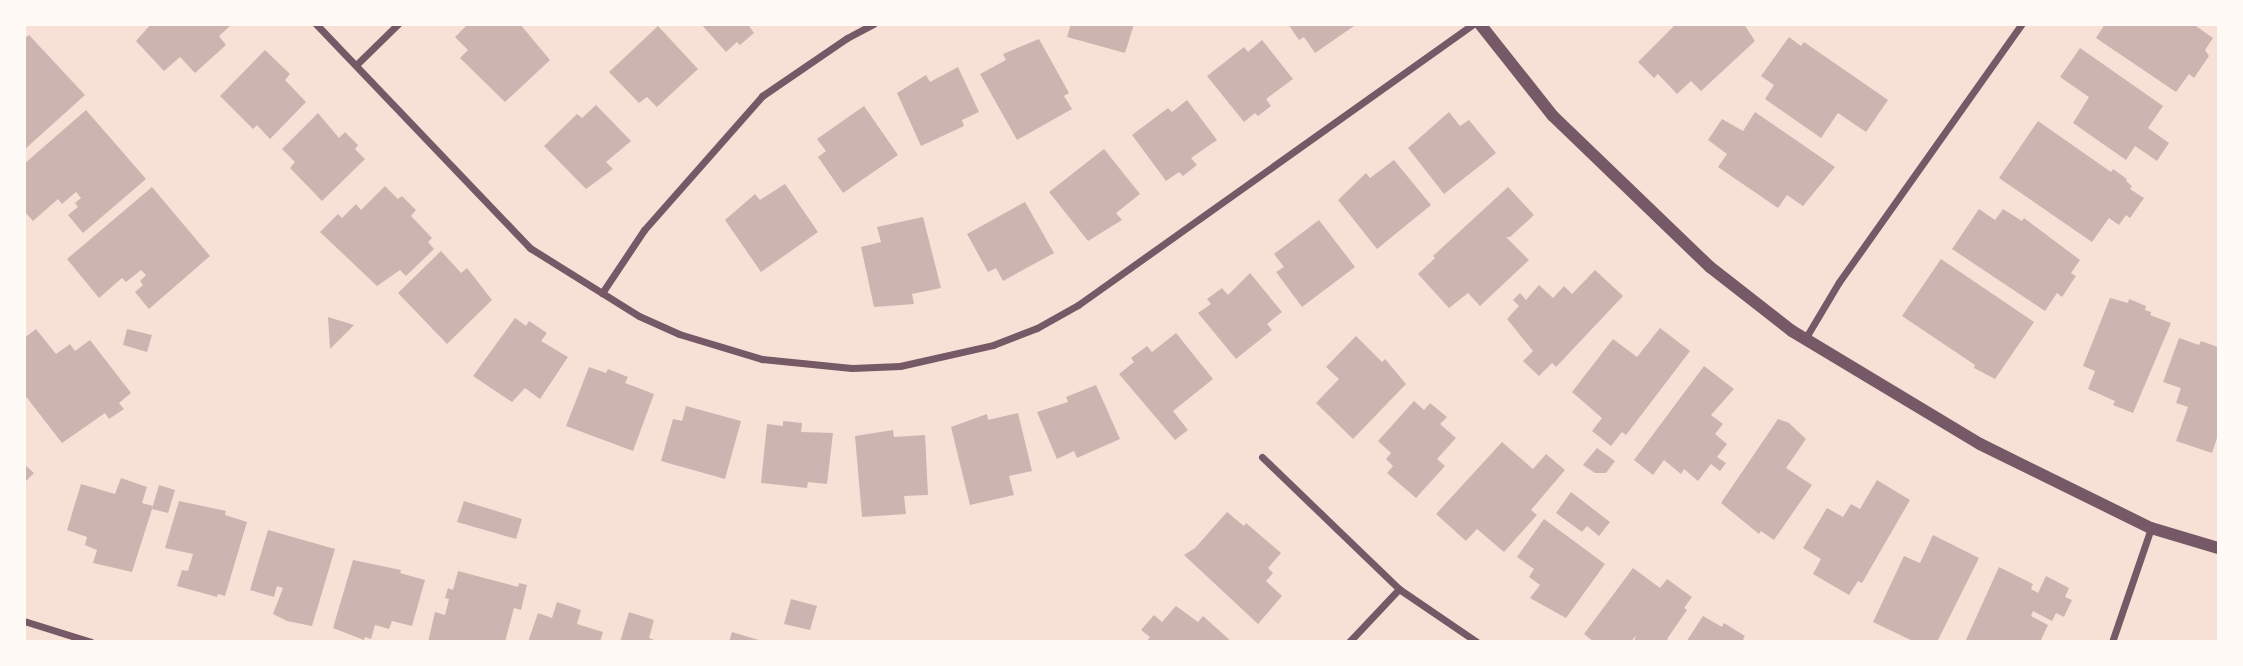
<!DOCTYPE html>
<style>
body{margin:0}
#map{position:relative;width:2243px;height:666px;overflow:hidden;background:#f7e1d7;font-family:"Fira Sans",sans-serif}
div>[style]{position:absolute}
.building>*{inset:0;background:#ccb4b1}
.minor>*{height:7px;margin:-3.5px;padding:0 3.5px;transform-origin:3.5px;border-radius:3.5px;background:#755966}
.tertiary>*{height:12px;margin:-6px;padding:0 6px;transform-origin:6px;border-radius:6px;background:#755966}
span{translate:-50% -50%;white-space:nowrap;text-align:center;line-height:1.15;-webkit-text-stroke:5px #fffaf5;paint-order:stroke}
.frame{position:absolute;inset:0;border:26px solid #fffaf5;pointer-events:none}
</style>
<div id="map">
<div class="building">
<div style="clip-path:polygon(151px 24px,228px 24px,230px 26px,219px 36px,226px 45px,195px 73px,180px 57px,164px 71px,136px 41px)"></div>
<div style="clip-path:polygon(468px 24px,520px 24px,550px 60px,505px 102px,460px 58px,468px 50px,455px 37px)"></div>
<div style="clip-path:polygon(701px 24px,751px 24px,749px 26px,754px 33px,740px 45px,737px 42px,726px 52px)"></div>
<div style="clip-path:polygon(1071px 24px,1134px 24px,1125px 53px,1067px 37px)"></div>
<div style="clip-path:polygon(1288px 24px,1357px 24px,1315px 53px,1304px 37px,1299px 40px)"></div>
<div style="clip-path:polygon(1676px 24px,1744px 24px,1755px 41px,1701px 91px,1691px 81px,1677px 94px,1658px 74px,1654px 78px,1638px 62px)"></div>
<div style="clip-path:polygon(2105px 24px,2193px 24px,2213px 38px,2205px 50px,2209px 56px,2194px 78px,2189px 74px,2176px 92px,2096px 38px)"></div>
<div style="clip-path:polygon(658px 26px,698px 69px,657px 107px,647px 97px,639px 103px,609px 72px)"></div>
<div style="clip-path:polygon(29px 35px,85px 95px,24px 150px,24px 39px)"></div>
<div style="clip-path:polygon(1789px 37px,1801px 46px,1804px 42px,1888px 100px,1866px 132px,1838px 113px,1821px 138px,1765px 99px,1774px 85px,1761px 76px)"></div>
<div style="clip-path:polygon(1039px 39px,1069px 93px,1064px 96px,1072px 109px,1017px 140px,980px 74px,1006px 60px,1003px 54px)"></div>
<div style="clip-path:polygon(1262px 40px,1293px 79px,1266px 99px,1271px 106px,1258px 116px,1255px 113px,1244px 122px,1207px 76px,1244px 47px,1248px 52px)"></div>
<div style="clip-path:polygon(2080px 48px,2163px 106px,2148px 128px,2169px 143px,2157px 161px,2135px 146px,2126px 160px,2073px 123px,2089px 97px,2060px 77px)"></div>
<div style="clip-path:polygon(265px 50px,290px 74px,285px 80px,306px 102px,270px 139px,257px 125px,253px 129px,220px 96px)"></div>
<div style="clip-path:polygon(958px 67px,979px 112px,962px 120px,964px 126px,921px 146px,897px 93px,926px 75px,930px 82px)"></div>
<div style="clip-path:polygon(1187px 100px,1217px 140px,1191px 158px,1197px 165px,1183px 176px,1179px 172px,1166px 181px,1132px 135px,1168px 108px,1172px 112px)"></div>
<div style="clip-path:polygon(596px 105px,631px 141px,606px 162px,613px 169px,586px 189px,544px 146px,577px 114px,582px 118px)"></div>
<div style="clip-path:polygon(864px 106px,898px 155px,843px 193px,818px 157px,826px 151px,817px 139px)"></div>
<div style="clip-path:polygon(86px 110px,146px 179px,83px 233px,68px 215px,78px 207px,75px 203px,81px 198px,76px 192px,62px 204px,58px 199px,33px 221px,24px 211px,24px 164px)"></div>
<div style="clip-path:polygon(1449px 112px,1460px 126px,1469px 120px,1496px 153px,1444px 194px,1408px 148px)"></div>
<div style="clip-path:polygon(1755px 112px,1835px 167px,1803px 206px,1787px 195px,1778px 208px,1718px 167px,1727px 154px,1708px 140px,1722px 119px,1743px 131px)"></div>
<div style="clip-path:polygon(318px 113px,339px 138px,345px 132px,358px 145px,355px 149px,365px 159px,322px 201px,290px 168px,295px 162px,282px 149px)"></div>
<div style="clip-path:polygon(2038px 121px,2111px 172px,2113px 169px,2127px 179px,2126px 181px,2132px 186px,2130px 189px,2144px 198px,2130px 218px,2126px 215px,2119px 225px,2109px 218px,2092px 242px,1999px 178px)"></div>
<div style="clip-path:polygon(1104px 149px,1140px 194px,1116px 213px,1122px 220px,1088px 241px,1049px 192px)"></div>
<div style="clip-path:polygon(1394px 160px,1431px 205px,1377px 249px,1338px 200px,1366px 173px,1370px 178px)"></div>
<div style="clip-path:polygon(785px 184px,818px 232px,761px 272px,725px 220px,755px 194px,760px 200px)"></div>
<div style="clip-path:polygon(385px 186px,398px 199px,402px 196px,416px 210px,411px 216px,432px 238px,428px 242px,434px 249px,406px 276px,400px 270px,377px 286px,320px 232px,338px 214px,342px 218px,356px 204px,361px 210px)"></div>
<div style="clip-path:polygon(152px 187px,210px 256px,149px 309px,135px 292px,143px 285px,140px 281px,146px 275px,141px 270px,126px 282px,122px 278px,99px 298px,67px 259px)"></div>
<div style="clip-path:polygon(1508px 187px,1534px 215px,1510px 237px,1506px 237px,1529px 260px,1480px 306px,1468px 293px,1449px 308px,1418px 274px,1435px 258px,1433px 256px)"></div>
<div style="clip-path:polygon(1025px 202px,1054px 253px,1003px 281px,996px 268px,988px 272px,967px 234px)"></div>
<div style="clip-path:polygon(1979px 209px,1995px 220px,2003px 209px,2022px 221px,2024px 218px,2080px 260px,2071px 273px,2076px 276px,2062px 297px,2057px 293px,2045px 311px,1952px 249px)"></div>
<div style="clip-path:polygon(923px 217px,941px 288px,912px 294px,914px 304px,874px 307px,861px 247px,881px 242px,877px 227px)"></div>
<div style="clip-path:polygon(1319px 220px,1355px 267px,1302px 307px,1276px 272px,1284px 267px,1274px 254px)"></div>
<div style="clip-path:polygon(441px 251px,461px 273px,467px 268px,492px 300px,447px 344px,398px 293px)"></div>
<div style="clip-path:polygon(1941px 259px,2034px 322px,1995px 379px,1974px 368px,1975px 365px,1902px 316px)"></div>
<div style="clip-path:polygon(1595px 270px,1623px 296px,1556px 367px,1552px 363px,1539px 376px,1523px 361px,1533px 351px,1507px 319px,1519px 306px,1513px 300px,1520px 293px,1526px 300px,1539px 285px,1553px 298px,1564px 286px,1572px 294px)"></div>
<div style="clip-path:polygon(1250px 273px,1282px 312px,1267px 324px,1272px 330px,1236px 359px,1198px 313px,1211px 304px,1207px 299px,1222px 288px,1228px 295px)"></div>
<div style="clip-path:polygon(2110px 298px,2128px 303px,2129px 299px,2146px 306px,2145px 310px,2151px 312px,2150px 315px,2171px 323px,2133px 413px,2113px 405px,2115px 401px,2088px 389px,2095px 371px,2083px 366px)"></div>
<div style="clip-path:polygon(328px 317px,354px 325px,330px 349px)"></div>
<div style="clip-path:polygon(515px 318px,526px 326px,529px 321px,547px 333px,541px 341px,568px 357px,540px 399px,525px 388px,512px 402px,473px 376px)"></div>
<div style="clip-path:polygon(1660px 328px,1690px 351px,1626px 435px,1622px 432px,1611px 446px,1592px 431px,1602px 418px,1572px 392px,1613px 339px,1637px 357px)"></div>
<div style="clip-path:polygon(36px 329px,56px 354px,70px 344px,75px 351px,90px 340px,131px 393px,119px 403px,124px 409px,109px 419px,105px 413px,62px 443px,24px 394px,24px 338px)"></div>
<div style="clip-path:polygon(127px 329px,152px 335px,147px 352px,123px 345px)"></div>
<div style="clip-path:polygon(1176px 333px,1213px 379px,1173px 411px,1188px 430px,1175px 440px,1119px 374px,1134px 362px,1131px 358px,1147px 346px,1152px 352px)"></div>
<div style="clip-path:polygon(1356px 336px,1382px 362px,1385px 359px,1406px 384px,1353px 439px,1316px 403px,1339px 379px,1326px 367px)"></div>
<div style="clip-path:polygon(2179px 338px,2199px 345px,2201px 341px,2218px 347px,2218px 435px,2212px 453px,2176px 441px,2188px 407px,2176px 403px,2181px 388px,2163px 382px)"></div>
<div style="clip-path:polygon(1704px 366px,1734px 389px,1711px 415px,1723px 424px,1715px 434px,1727px 444px,1717px 457px,1726px 463px,1720px 471px,1711px 464px,1698px 481px,1684px 469px,1681px 474px,1664px 460px,1653px 475px,1634px 460px)"></div>
<div style="clip-path:polygon(589px 367px,606px 373px,608px 369px,628px 377px,625px 383px,654px 394px,633px 451px,566px 426px)"></div>
<div style="clip-path:polygon(1096px 385px,1120px 439px,1077px 458px,1074px 451px,1057px 459px,1037px 412px,1068px 402px,1066px 397px)"></div>
<div style="clip-path:polygon(1414px 401px,1424px 410px,1430px 403px,1447px 417px,1440px 424px,1456px 438px,1437px 459px,1445px 466px,1416px 498px,1387px 473px,1393px 466px,1386px 459px,1391px 453px,1378px 441px)"></div>
<div style="clip-path:polygon(686px 406px,741px 421px,725px 479px,661px 461px,673px 419px,682px 421px)"></div>
<div style="clip-path:polygon(1018px 413px,1032px 471px,1009px 476px,1014px 495px,970px 505px,951px 427px,987px 414px,988px 420px)"></div>
<div style="clip-path:polygon(1778px 419px,1789px 423px,1806px 439px,1786px 468px,1812px 485px,1774px 540px,1761px 531px,1759px 534px,1721px 503px)"></div>
<div style="clip-path:polygon(783px 421px,802px 423px,801px 432px,833px 433px,827px 484px,808px 482px,807px 488px,761px 483px,767px 424px,783px 426px)"></div>
<div style="clip-path:polygon(893px 430px,894px 437px,925px 435px,928px 495px,904px 496px,906px 514px,862px 517px,855px 436px)"></div>
<div style="clip-path:polygon(1502px 442px,1533px 469px,1546px 454px,1565px 470px,1531px 510px,1537px 515px,1504px 552px,1477px 529px,1466px 541px,1436px 514px)"></div>
<div style="clip-path:polygon(1597px 448px,1615px 461px,1606px 473px,1595px 473px,1583px 465px)"></div>
<div style="clip-path:polygon(24px 464px,34px 473px,24px 483px)"></div>
<div style="clip-path:polygon(121px 478px,147px 487px,142px 503px,153px 506px,132px 572px,93px 563px,97px 550px,85px 545px,87px 537px,67px 530px,81px 484px,115px 494px)"></div>
<div style="clip-path:polygon(1877px 480px,1910px 500px,1862px 583px,1858px 581px,1849px 595px,1813px 574px,1821px 559px,1803px 548px,1827px 508px,1843px 517px,1851px 504px,1860px 509px)"></div>
<div style="clip-path:polygon(159px 485px,175px 490px,168px 513px,152px 509px)"></div>
<div style="clip-path:polygon(1571px 492px,1610px 522px,1599px 536px,1587px 526px,1582px 532px,1556px 513px)"></div>
<div style="clip-path:polygon(179px 501px,226px 511px,225px 515px,247px 522px,225px 596px,218px 594px,217px 597px,177px 586px,182px 570px,188px 571px,193px 554px,165px 548px)"></div>
<div style="clip-path:polygon(464px 501px,522px 519px,516px 539px,457px 522px)"></div>
<div style="clip-path:polygon(1227px 512px,1244px 526px,1246px 523px,1281px 553px,1268px 568px,1273px 573px,1266px 581px,1282px 596px,1258px 624px,1184px 555px,1195px 548px)"></div>
<div style="clip-path:polygon(1544px 519px,1605px 564px,1566px 618px,1530px 598px,1540px 585px,1529px 577px,1534px 569px,1517px 557px)"></div>
<div style="clip-path:polygon(268px 530px,335px 549px,312px 626px,287px 621px,273px 614px,283px 588px,277px 586px,274px 597px,250px 590px)"></div>
<div style="clip-path:polygon(1933px 535px,1979px 558px,1937px 642px,1915px 642px,1873px 622px,1904px 556px,1920px 563px)"></div>
<div style="clip-path:polygon(353px 560px,401px 570px,400px 573px,425px 580px,412px 626px,392px 621px,389px 629px,375px 625px,371px 639px,365px 637px,364px 640px,333px 628px)"></div>
<div style="clip-path:polygon(1999px 567px,2033px 584px,2031px 589px,2038px 593px,2046px 576px,2069px 588px,2065px 597px,2072px 600px,2064px 617px,2056px 613px,2052px 621px,2033px 611px,2031px 616px,2048px 625px,2040px 642px,1965px 642px)"></div>
<div style="clip-path:polygon(1633px 568px,1660px 588px,1667px 579px,1692px 597px,1684px 608px,1687px 610px,1667px 639px,1670px 642px,1634px 642px,1636px 635px,1631px 642px,1594px 642px,1584px 634px)"></div>
<div style="clip-path:polygon(458px 571px,518px 587px,519px 583px,527px 585px,521px 610px,514px 608px,505px 642px,428px 642px,435px 612px,445px 615px,449px 599px,445px 598px,448px 588px,453px 590px)"></div>
<div style="clip-path:polygon(791px 599px,817px 606px,810px 630px,784px 624px)"></div>
<div style="clip-path:polygon(557px 602px,581px 610px,577px 624px,603px 632px,600px 642px,528px 642px,538px 613px,552px 618px)"></div>
<div style="clip-path:polygon(1176px 606px,1198px 622px,1203px 616px,1232px 642px,1146px 642px,1150px 637px,1141px 630px,1154px 615px,1162px 622px)"></div>
<div style="clip-path:polygon(629px 612px,654px 620px,649px 638px,660px 642px,620px 642px)"></div>
<div style="clip-path:polygon(1703px 616px,1722px 627px,1724px 623px,1745px 636px,1743px 639px,1747px 642px,1686px 642px)"></div>
<div style="clip-path:polygon(732px 632px,762px 641px,762px 642px,729px 642px)"></div>
</div>
<div class="minor">
<div style="left:316px;top:24px;width:310px;rotate:46.3deg"></div>
<div style="left:530px;top:248px;width:128px;rotate:32deg"></div>
<div style="left:639px;top:316px;width:44px;rotate:24.2deg"></div>
<div style="left:679px;top:334px;width:87px;rotate:16.8deg"></div>
<div style="left:762px;top:359px;width:90px;rotate:5.7deg"></div>
<div style="left:852px;top:368px;width:48px;rotate:-2.4deg"></div>
<div style="left:900px;top:366px;width:95px;rotate:-12.7deg"></div>
<div style="left:993px;top:345px;width:47px;rotate:-21.1deg"></div>
<div style="left:1037px;top:328px;width:47px;rotate:-29.3deg"></div>
<div style="left:1078px;top:305px;width:486px;rotate:-35.4deg"></div>
<div style="left:356px;top:65px;width:59px;rotate:-44.3deg"></div>
<div style="left:602px;top:293px;width:76px;rotate:-56.3deg"></div>
<div style="left:644px;top:230px;width:179px;rotate:-48.6deg"></div>
<div style="left:762px;top:96px;width:103px;rotate:-34.3deg"></div>
<div style="left:847px;top:38px;width:30px;rotate:-28deg"></div>
<div style="left:1805px;top:339px;width:66px;rotate:-59.2deg"></div>
<div style="left:1839px;top:282px;width:316px;rotate:-54.7deg"></div>
<div style="left:1262px;top:457px;width:190px;rotate:43.9deg"></div>
<div style="left:1399px;top:589px;width:94px;rotate:34.2deg"></div>
<div style="left:24px;top:621px;width:70px;rotate:17.4deg"></div>
<div style="left:1349px;top:642px;width:73px;rotate:-46.7deg"></div>
<div style="left:2112px;top:642px;width:120px;rotate:-71.1deg"></div>
</div>
<div class="tertiary">
<div style="left:1480px;top:24px;width:117px;rotate:51.6deg"></div>
<div style="left:1553px;top:116px;width:218px;rotate:43.9deg"></div>
<div style="left:1710px;top:267px;width:104px;rotate:38deg"></div>
<div style="left:1792px;top:331px;width:219px;rotate:31deg"></div>
<div style="left:1980px;top:444px;width:191px;rotate:26.2deg"></div>
<div style="left:2151px;top:528px;width:70px;rotate:16.6deg"></div>
</div>
<div class="frame"></div>
</div>
